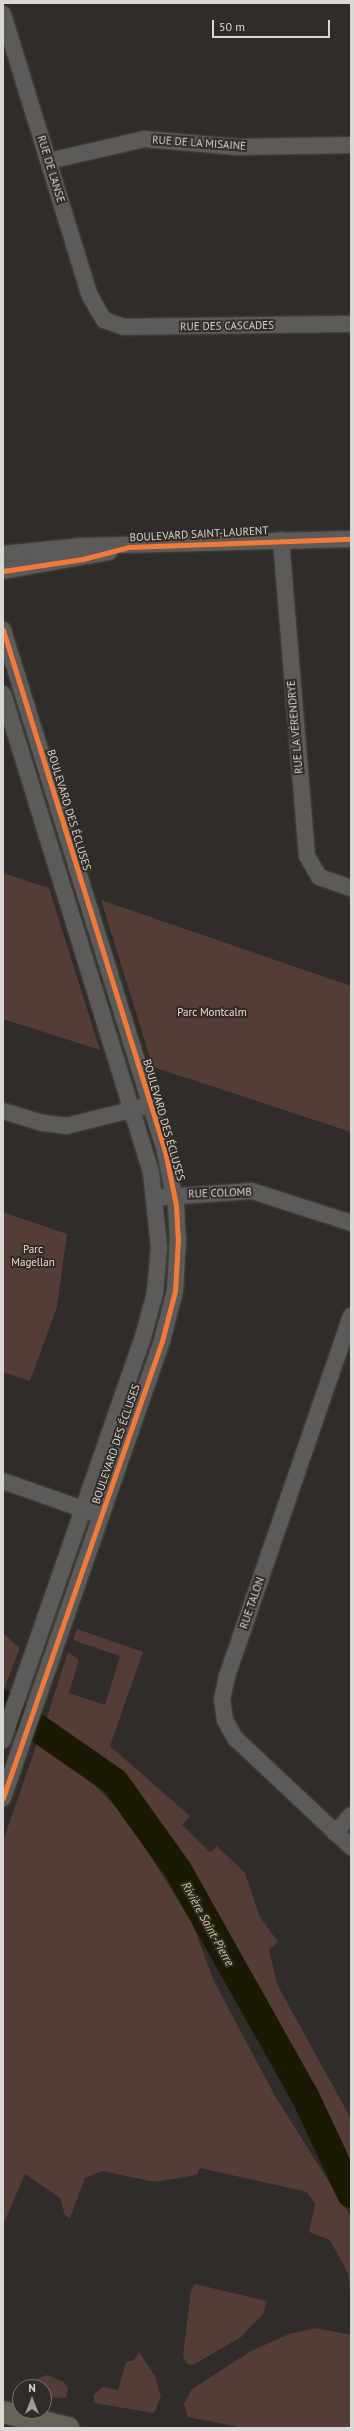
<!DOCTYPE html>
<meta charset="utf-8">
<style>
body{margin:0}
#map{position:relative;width:354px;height:2431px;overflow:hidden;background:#2f2c29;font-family:"PT Sans",sans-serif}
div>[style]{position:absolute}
.green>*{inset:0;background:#543c37}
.river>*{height:28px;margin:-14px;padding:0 14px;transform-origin:14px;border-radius:14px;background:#1a1a04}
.roads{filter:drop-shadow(0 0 1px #4a4845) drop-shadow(0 0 1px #4a4845)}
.minor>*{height:16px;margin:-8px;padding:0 8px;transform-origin:8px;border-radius:8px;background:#5d5b59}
.highway>*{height:22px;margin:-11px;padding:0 11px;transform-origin:11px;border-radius:11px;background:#656256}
.cycleway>*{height:5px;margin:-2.5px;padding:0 2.5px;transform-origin:2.5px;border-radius:2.5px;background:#f17a3a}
span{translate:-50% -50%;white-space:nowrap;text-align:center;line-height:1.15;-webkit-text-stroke:4px #312c27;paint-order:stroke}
.street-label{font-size:11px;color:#dad8d4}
.park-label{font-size:11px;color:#f5d6d0}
.water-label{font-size:12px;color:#c9cb87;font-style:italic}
.frame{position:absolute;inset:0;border:4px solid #dad8d4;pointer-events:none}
.north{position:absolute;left:12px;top:2379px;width:40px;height:40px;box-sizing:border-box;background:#312c27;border:1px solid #75716c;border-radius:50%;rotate:0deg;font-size:11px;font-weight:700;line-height:16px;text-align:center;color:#dad8d4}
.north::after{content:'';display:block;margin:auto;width:14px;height:18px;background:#9e9c98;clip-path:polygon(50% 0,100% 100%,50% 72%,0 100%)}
.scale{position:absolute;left:212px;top:20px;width:118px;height:18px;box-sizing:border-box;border:2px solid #dad8d4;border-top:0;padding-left:5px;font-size:12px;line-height:14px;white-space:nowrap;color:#dad8d4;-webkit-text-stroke:3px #312c27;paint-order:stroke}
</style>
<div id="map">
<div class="green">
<div style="clip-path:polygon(3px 873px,49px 888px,100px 1050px,3px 1019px)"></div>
<div style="clip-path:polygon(101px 900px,351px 986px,351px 1132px,153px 1067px)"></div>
<div style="clip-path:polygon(3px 1212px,67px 1234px,57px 1307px,30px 1381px,3px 1372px)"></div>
<div style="clip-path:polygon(77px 1629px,143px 1652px,110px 1746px,190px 1816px,182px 1825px,210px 1852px,217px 1846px,245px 1873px,260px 1917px,278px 1942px,269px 1950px,277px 1984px,351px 2119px,351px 2174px,293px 2084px,202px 1900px,170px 1847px,133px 1798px,46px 1720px,68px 1652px,79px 1660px,69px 1693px,105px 1705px,120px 1656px,73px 1640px)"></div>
<div style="clip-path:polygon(3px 1633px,20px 1648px,3px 1692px)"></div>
<div style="clip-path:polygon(39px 1738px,88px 1778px,128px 1820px,192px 1923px,214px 1981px,275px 2096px,351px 2217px,351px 2299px,348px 2273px,330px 2240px,309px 2232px,315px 2204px,307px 2192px,200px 2168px,197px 2175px,154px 2182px,102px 2171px,85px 2178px,70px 2218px,65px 2215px,60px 2198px,25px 2174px,3px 2225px,3px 1841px)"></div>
<div style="clip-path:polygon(195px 2284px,267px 2301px,263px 2314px,241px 2337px,193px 2365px,187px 2364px,183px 2356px,191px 2290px)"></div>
<div style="clip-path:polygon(316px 2328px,351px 2335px,351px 2428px,244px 2428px,188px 2417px,184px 2404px,192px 2389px,251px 2351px,289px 2334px)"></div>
<div style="clip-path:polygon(139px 2352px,155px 2376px,161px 2397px,154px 2413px,94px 2403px,94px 2395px,102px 2387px,118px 2390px,126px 2362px,134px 2360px)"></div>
<div style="clip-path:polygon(47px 2375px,64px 2382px,68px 2388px,66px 2398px,44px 2397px,44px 2387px,25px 2387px,26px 2383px)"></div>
</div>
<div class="river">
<div style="left:3px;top:1704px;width:136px;rotate:34.9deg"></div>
<div style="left:115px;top:1782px;width:108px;rotate:54.4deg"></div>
<div style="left:178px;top:1870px;width:259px;rotate:60.7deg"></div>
<div style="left:305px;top:2096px;width:108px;rotate:64.9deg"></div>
</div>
<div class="roads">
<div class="minor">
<div style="left:3px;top:14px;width:295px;rotate:72.9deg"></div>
<div style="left:90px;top:296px;width:28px;rotate:60deg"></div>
<div style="left:104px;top:320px;width:21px;rotate:19deg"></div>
<div style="left:124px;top:327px;width:227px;rotate:-0.8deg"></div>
<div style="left:49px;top:161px;width:98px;rotate:-13deg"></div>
<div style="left:144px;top:139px;width:94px;rotate:4.9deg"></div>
<div style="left:238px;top:147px;width:113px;rotate:-1deg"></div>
<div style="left:281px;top:540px;width:317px;rotate:85.3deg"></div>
<div style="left:307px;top:856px;width:24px;rotate:60deg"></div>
<div style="left:319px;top:877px;width:34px;rotate:19deg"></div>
<div style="left:3px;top:554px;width:79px;rotate:-5.8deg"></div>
<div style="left:82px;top:546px;width:269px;rotate:-1.5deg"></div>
<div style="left:3px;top:571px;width:108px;rotate:-10.2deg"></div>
<div style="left:3px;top:630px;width:546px;rotate:72.73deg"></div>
<div style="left:165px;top:1151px;width:55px;rotate:78.5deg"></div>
<div style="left:176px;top:1205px;width:33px;rotate:87deg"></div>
<div style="left:178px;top:1238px;width:53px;rotate:93.2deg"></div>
<div style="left:175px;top:1291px;width:52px;rotate:104.6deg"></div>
<div style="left:162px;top:1341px;width:484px;rotate:109.2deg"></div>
<div style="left:3px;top:694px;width:500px;rotate:72.8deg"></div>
<div style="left:151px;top:1172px;width:75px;rotate:83.9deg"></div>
<div style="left:159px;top:1247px;width:46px;rotate:95deg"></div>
<div style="left:155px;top:1293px;width:46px;rotate:105.3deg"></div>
<div style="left:143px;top:1337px;width:427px;rotate:109.2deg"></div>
<div style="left:3px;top:1111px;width:42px;rotate:16.7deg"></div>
<div style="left:43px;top:1123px;width:23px;rotate:7deg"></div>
<div style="left:66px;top:1126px;width:79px;rotate:-13.9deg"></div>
<div style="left:164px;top:1197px;width:88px;rotate:-3.9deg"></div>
<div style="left:252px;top:1191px;width:104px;rotate:17.9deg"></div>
<div style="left:351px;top:1316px;width:381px;rotate:109deg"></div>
<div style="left:227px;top:1676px;width:24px;rotate:102deg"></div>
<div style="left:222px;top:1699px;width:21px;rotate:82deg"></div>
<div style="left:225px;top:1720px;width:21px;rotate:61deg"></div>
<div style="left:235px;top:1738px;width:159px;rotate:43.2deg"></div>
<div style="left:3px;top:1481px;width:96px;rotate:19.4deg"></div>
<div style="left:335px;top:1833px;width:24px;rotate:-48deg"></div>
</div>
<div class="highway">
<div style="left:3px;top:2412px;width:67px;rotate:13.8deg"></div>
</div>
</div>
<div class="cycleway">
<div style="left:3px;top:571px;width:81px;rotate:-8.5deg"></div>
<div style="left:83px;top:559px;width:48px;rotate:-14.6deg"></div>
<div style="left:129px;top:547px;width:222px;rotate:-2.1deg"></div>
<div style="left:3px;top:630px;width:546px;rotate:72.73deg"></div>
<div style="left:165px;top:1151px;width:55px;rotate:78.5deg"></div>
<div style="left:176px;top:1205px;width:33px;rotate:87deg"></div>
<div style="left:178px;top:1238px;width:53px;rotate:93.2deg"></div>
<div style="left:175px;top:1291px;width:52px;rotate:104.6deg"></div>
<div style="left:162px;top:1341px;width:484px;rotate:109.2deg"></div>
</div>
<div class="street-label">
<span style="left:199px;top:143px;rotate:4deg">RUE DE LA MISAINE</span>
<span style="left:51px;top:169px;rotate:73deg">RUE DE L'ANSE</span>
<span style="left:227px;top:326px;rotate:-1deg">RUE DES CASCADES</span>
<span style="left:199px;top:534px;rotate:-3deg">BOULEVARD SAINT-LAURENT</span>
<span style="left:295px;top:727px;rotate:-95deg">RUE LA VÉRENDRYE</span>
<span style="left:69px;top:810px;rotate:73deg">BOULEVARD DES ÉCLUSES</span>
<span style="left:164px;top:1120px;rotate:74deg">BOULEVARD DES ÉCLUSES</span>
<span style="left:220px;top:1193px;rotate:-2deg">RUE COLOMB</span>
<span style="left:116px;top:1444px;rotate:-71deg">BOULEVARD DES ÉCLUSES</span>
<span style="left:252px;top:1603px;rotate:-71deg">RUE TALON</span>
</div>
<div class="park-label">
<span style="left:212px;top:1012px">Parc Montcalm</span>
<span style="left:33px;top:1256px">Parc<br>Magellan</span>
</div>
<div class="water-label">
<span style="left:208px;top:1924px;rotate:61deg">Rivière Saint-Pierre</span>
</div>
<div class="frame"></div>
<div class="north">N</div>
<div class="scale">50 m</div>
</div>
